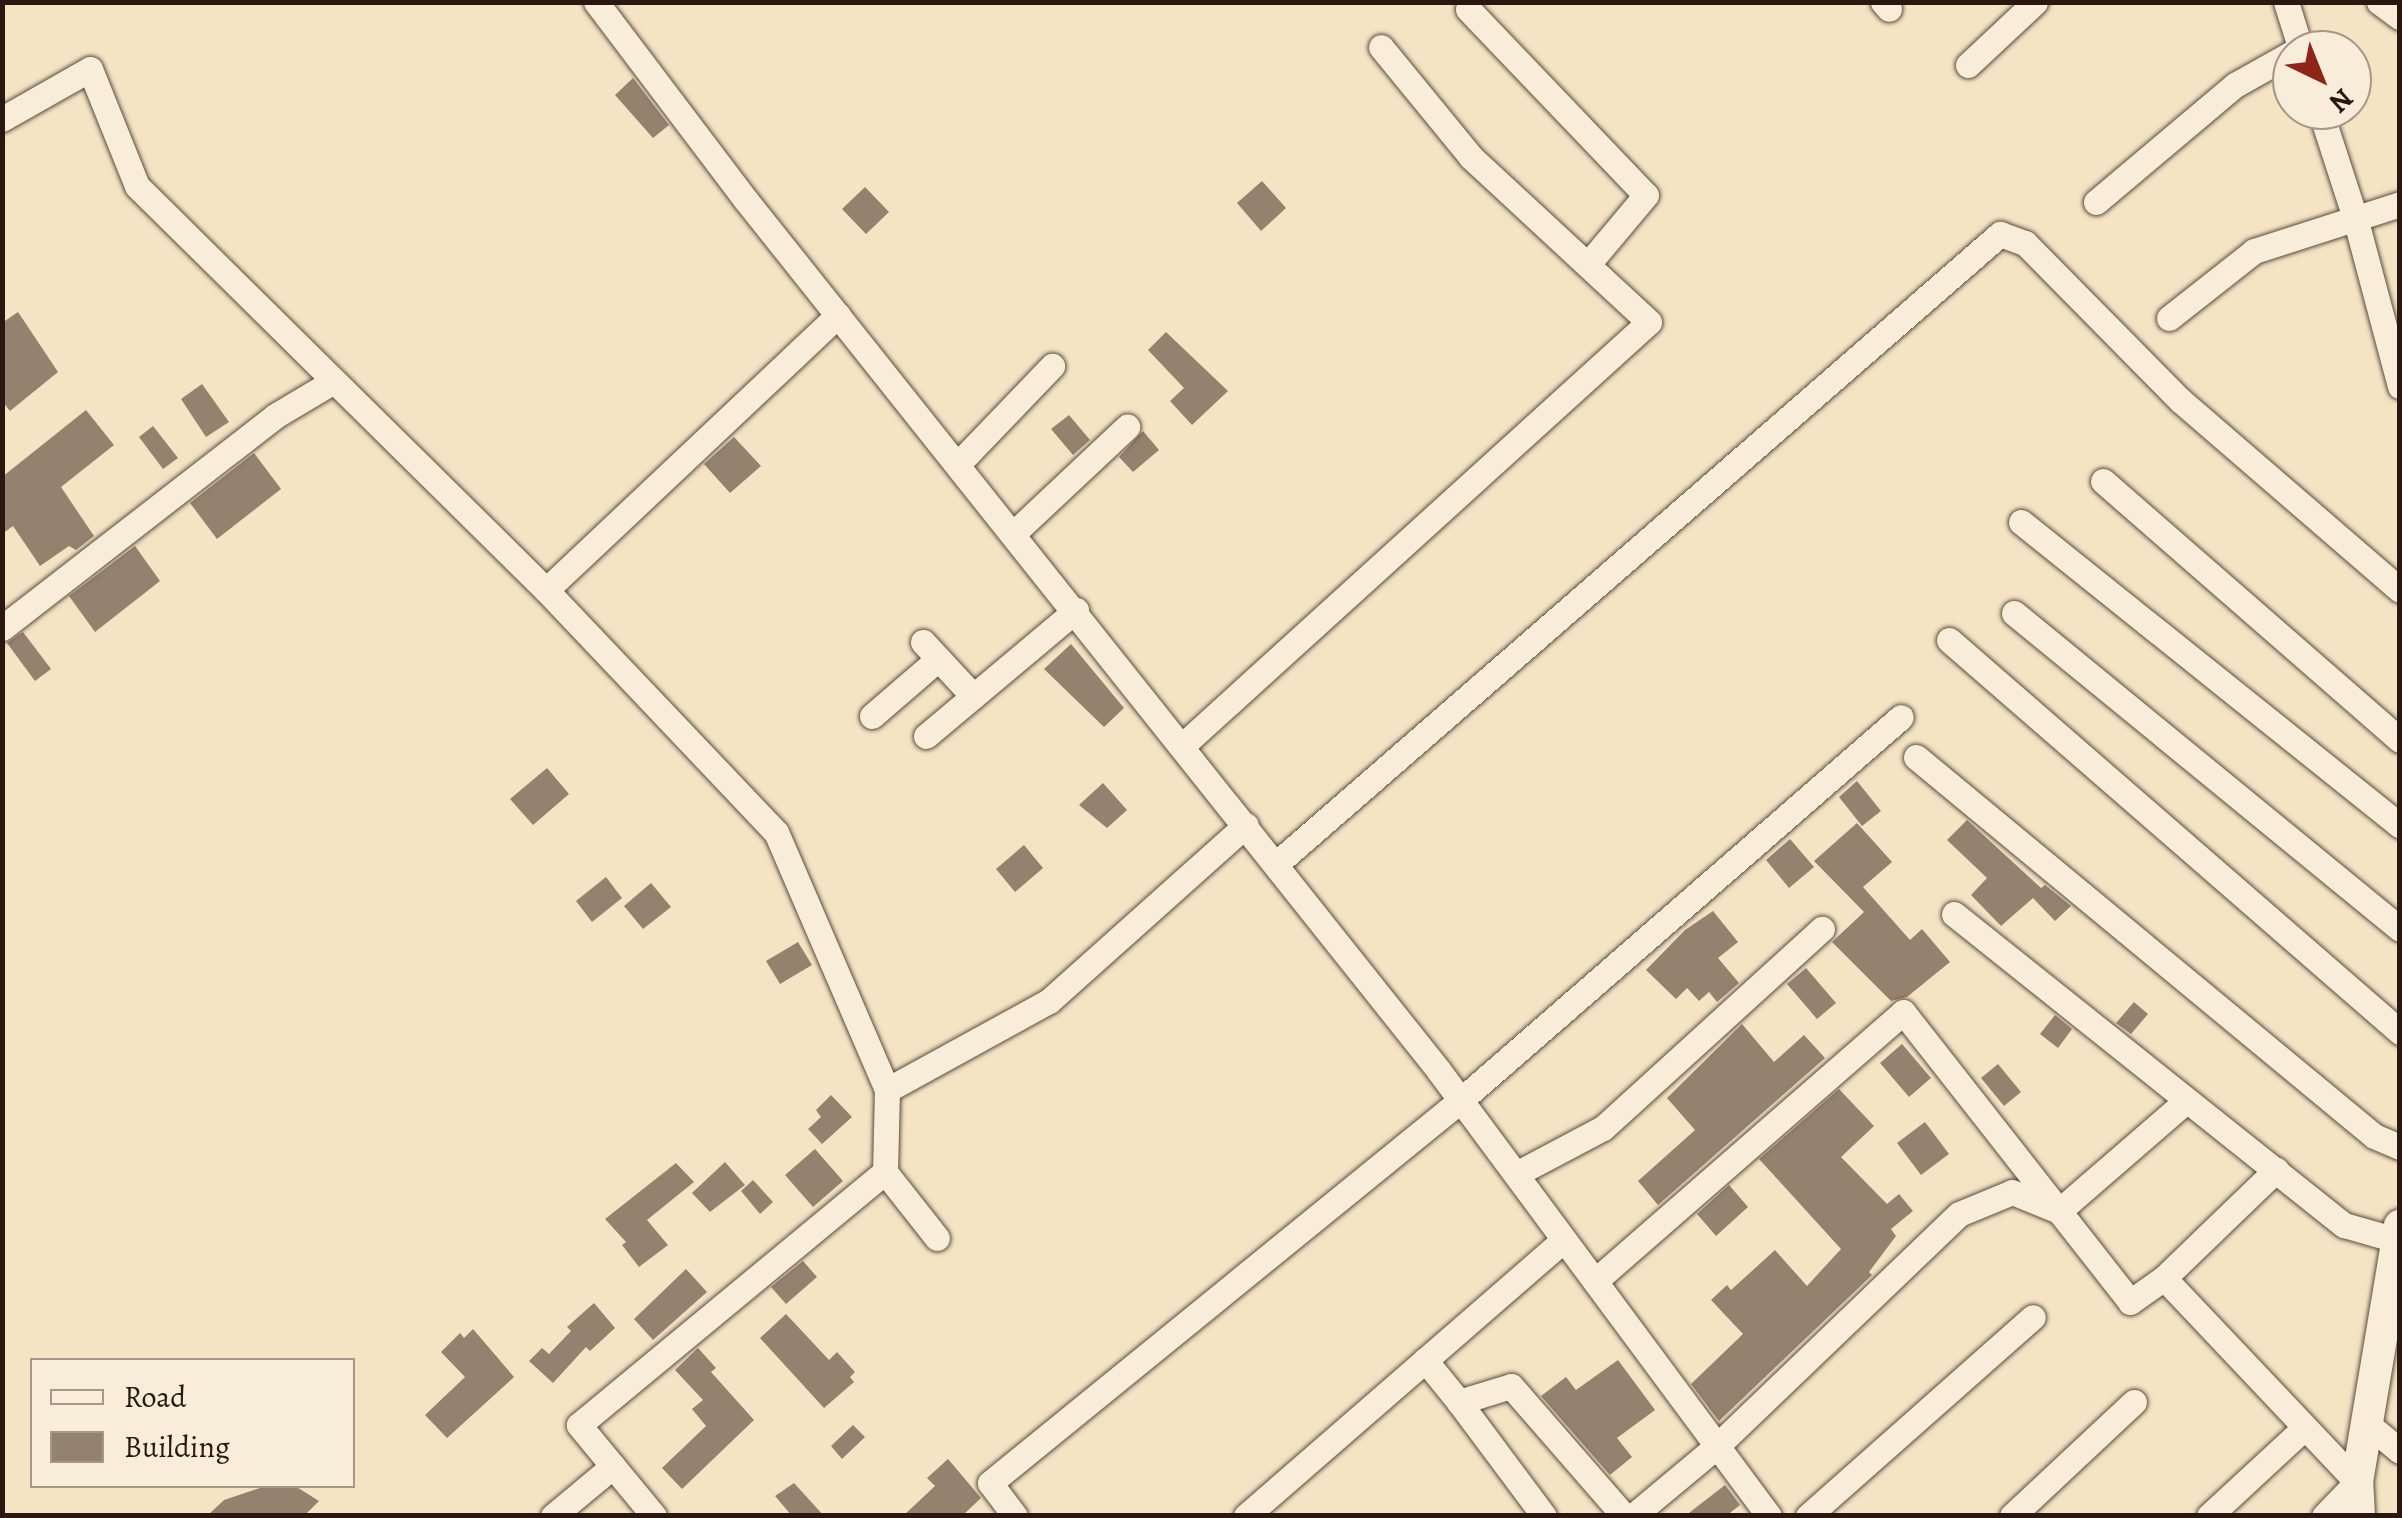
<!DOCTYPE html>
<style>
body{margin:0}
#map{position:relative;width:2402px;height:1518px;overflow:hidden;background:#f4e4c4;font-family:Alegreya,serif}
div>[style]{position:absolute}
.building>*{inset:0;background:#93826e}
.roads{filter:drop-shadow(0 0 2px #5c4a3d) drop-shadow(0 0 2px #5c4a3d)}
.minor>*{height:25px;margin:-12.5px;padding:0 12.5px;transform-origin:12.5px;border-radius:12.5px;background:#f8edd9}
.tertiary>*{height:32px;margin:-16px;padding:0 16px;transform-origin:16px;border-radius:16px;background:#f8edd9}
span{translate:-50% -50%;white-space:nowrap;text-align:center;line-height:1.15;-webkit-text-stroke:8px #f8edd9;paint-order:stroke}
.frame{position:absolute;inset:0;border:5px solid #2a1710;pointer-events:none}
.legend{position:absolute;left:30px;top:1358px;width:325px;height:130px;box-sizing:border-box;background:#f8edd9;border:2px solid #a69789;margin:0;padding:12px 18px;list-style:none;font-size:30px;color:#2a1710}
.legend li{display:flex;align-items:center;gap:20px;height:50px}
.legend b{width:50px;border:2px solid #a69789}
.north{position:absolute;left:2272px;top:30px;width:100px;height:100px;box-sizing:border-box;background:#f8edd9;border:2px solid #a69789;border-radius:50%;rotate:137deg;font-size:28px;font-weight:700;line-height:40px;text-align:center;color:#2a1710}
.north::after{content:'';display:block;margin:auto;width:35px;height:45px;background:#8f2418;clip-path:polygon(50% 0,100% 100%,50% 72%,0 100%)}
</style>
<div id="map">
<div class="building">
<div style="clip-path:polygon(633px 78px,669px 125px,653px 138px,615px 95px)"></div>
<div style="clip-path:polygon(1262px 181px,1286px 208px,1261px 231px,1237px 203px)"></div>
<div style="clip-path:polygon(865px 187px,889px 212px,866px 234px,842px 209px)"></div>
<div style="clip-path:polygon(18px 312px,58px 372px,10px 411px,2px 401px,2px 323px)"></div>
<div style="clip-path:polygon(1166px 332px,1228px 391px,1192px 425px,1170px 401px,1184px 388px,1148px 350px)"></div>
<div style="clip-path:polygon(202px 384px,229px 422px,206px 437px,181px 399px)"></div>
<div style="clip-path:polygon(86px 410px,114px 445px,61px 487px,94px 536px,76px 550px,69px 546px,40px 566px,13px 526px,2px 534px,2px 477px)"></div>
<div style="clip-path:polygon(1069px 415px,1090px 440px,1073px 455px,1051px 429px)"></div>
<div style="clip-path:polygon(153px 426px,178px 458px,163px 469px,139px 437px)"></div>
<div style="clip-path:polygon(1143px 431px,1159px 450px,1133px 472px,1119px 457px)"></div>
<div style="clip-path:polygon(734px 437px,761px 466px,730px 493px,704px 464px)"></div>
<div style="clip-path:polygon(254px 453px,281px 489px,217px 539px,190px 503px)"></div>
<div style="clip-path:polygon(135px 546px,160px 581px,95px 632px,69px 596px)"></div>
<div style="clip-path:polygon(23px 632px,51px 669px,35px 681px,7px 643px)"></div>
<div style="clip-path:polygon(1071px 644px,1124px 708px,1104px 727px,1044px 669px)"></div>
<div style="clip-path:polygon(547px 768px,569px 794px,533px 825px,510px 799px)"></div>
<div style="clip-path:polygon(1857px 781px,1881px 811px,1862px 826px,1839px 797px)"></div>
<div style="clip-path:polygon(1103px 783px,1127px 810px,1107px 828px,1079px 805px)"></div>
<div style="clip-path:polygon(1967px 820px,2041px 888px,2045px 885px,2071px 906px,2055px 921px,2033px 898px,2001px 926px,1971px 895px,1987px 878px,1947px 840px)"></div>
<div style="clip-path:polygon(1857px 823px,1892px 862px,1863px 887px,1910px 940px,1922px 929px,1950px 962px,1907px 997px,1891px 1001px,1832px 942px,1864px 912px,1814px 861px)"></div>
<div style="clip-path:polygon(1790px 839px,1814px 867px,1789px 888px,1766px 860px)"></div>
<div style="clip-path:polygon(1024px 845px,1043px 868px,1015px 892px,996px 869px)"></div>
<div style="clip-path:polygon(606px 877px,622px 898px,592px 922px,576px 901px)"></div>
<div style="clip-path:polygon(651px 883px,671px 907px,643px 929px,624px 906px)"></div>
<div style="clip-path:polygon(1713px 911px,1738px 942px,1718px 958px,1739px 983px,1717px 1002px,1709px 992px,1699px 1001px,1687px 988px,1676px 999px,1646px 970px,1685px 930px)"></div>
<div style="clip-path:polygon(798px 942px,812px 965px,780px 984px,766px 961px)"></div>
<div style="clip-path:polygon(1806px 968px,1836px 1003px,1817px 1019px,1787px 984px)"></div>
<div style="clip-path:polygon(2134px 1002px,2148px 1014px,2131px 1034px,2116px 1023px)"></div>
<div style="clip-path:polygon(2055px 1015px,2072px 1029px,2058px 1048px,2040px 1034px)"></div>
<div style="clip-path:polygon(1742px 1024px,1774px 1062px,1804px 1035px,1825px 1058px,1658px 1205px,1638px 1181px,1695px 1130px,1667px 1098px)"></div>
<div style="clip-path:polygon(1902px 1044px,1931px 1078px,1909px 1097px,1880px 1063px)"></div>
<div style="clip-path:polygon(1998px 1064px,2021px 1092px,2004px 1106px,1981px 1078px)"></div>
<div style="clip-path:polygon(1839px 1089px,1874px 1126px,1841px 1157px,1887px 1204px,1899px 1194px,1913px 1211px,1891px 1229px,1896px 1236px,1869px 1272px,1872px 1275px,1719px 1421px,1691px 1384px,1743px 1334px,1711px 1300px,1727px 1285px,1731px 1290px,1775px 1250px,1807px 1286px,1841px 1249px,1759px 1159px)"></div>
<div style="clip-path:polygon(831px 1095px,852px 1117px,822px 1144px,808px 1129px,821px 1117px,816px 1110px)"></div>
<div style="clip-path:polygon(1925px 1122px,1949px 1154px,1921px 1175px,1897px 1143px)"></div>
<div style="clip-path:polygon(815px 1149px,843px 1181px,813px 1207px,785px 1175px)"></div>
<div style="clip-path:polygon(725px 1162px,745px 1185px,710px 1212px,692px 1193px)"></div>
<div style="clip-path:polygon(676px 1163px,694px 1182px,647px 1220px,668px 1245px,639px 1267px,622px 1245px,626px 1242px,605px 1219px)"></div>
<div style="clip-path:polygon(753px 1180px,773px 1202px,760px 1214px,741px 1191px)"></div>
<div style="clip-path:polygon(1729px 1185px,1748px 1207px,1716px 1236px,1697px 1214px)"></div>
<div style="clip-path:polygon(803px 1261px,817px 1277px,786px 1304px,771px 1287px)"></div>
<div style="clip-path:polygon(686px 1269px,707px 1292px,653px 1340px,634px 1319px)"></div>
<div style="clip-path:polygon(594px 1303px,615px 1328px,590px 1351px,586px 1347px,553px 1383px,529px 1361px,542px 1348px,549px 1354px,571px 1331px,567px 1327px)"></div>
<div style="clip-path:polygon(786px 1314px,829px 1360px,837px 1352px,855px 1372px,850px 1377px,854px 1382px,824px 1408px,760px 1338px)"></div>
<div style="clip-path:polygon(473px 1329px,514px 1377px,447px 1438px,425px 1415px,465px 1377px,441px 1352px,460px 1333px,464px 1338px)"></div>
<div style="clip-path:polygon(698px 1348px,716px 1368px,711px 1372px,754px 1420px,682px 1489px,662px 1468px,706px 1426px,692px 1409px,703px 1400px,675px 1370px)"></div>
<div style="clip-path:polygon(1618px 1360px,1655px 1410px,1617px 1438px,1632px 1457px,1610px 1475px,1541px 1396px,1566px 1377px,1576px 1390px)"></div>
<div style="clip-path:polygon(853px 1425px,865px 1437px,842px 1459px,831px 1446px)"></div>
<div style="clip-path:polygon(948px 1459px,981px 1498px,962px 1516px,903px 1516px,935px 1486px,927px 1478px)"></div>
<div style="clip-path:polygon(794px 1483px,824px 1516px,792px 1516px,775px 1496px)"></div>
<div style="clip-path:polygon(1725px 1485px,1740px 1505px,1726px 1516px,1685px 1516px)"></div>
<div style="clip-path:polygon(266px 1486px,295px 1486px,319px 1501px,304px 1516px,207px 1516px,224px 1500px)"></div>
</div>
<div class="roads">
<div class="minor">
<div style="left:596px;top:2px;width:247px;rotate:52.9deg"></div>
<div style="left:745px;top:199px;width:1114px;rotate:51.48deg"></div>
<div style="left:1439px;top:1071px;width:554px;rotate:53.44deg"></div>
<div style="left:1883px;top:2px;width:9px;rotate:49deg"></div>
<div style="left:2286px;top:2px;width:50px;rotate:72.6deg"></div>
<div style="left:2379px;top:2px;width:26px;rotate:36deg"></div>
<div style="left:1468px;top:9px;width:257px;rotate:46.3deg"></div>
<div style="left:1646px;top:195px;width:90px;rotate:130deg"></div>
<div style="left:1968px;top:65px;width:92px;rotate:-43.2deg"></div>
<div style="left:2320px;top:110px;width:117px;rotate:72deg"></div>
<div style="left:2356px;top:221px;width:171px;rotate:75.1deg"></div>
<div style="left:2px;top:119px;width:101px;rotate:-29.6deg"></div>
<div style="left:90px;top:69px;width:126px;rotate:68.1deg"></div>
<div style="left:137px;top:186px;width:575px;rotate:44.65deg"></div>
<div style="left:2096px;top:202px;width:182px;rotate:-40.1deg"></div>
<div style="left:2235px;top:85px;width:65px;rotate:-29.3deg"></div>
<div style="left:838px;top:315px;width:401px;rotate:136.7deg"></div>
<div style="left:546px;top:590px;width:334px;rotate:46.5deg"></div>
<div style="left:776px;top:832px;width:281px;rotate:66.7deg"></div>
<div style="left:887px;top:1090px;width:82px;rotate:91.4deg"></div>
<div style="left:885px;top:1172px;width:84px;rotate:51.8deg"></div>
<div style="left:2169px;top:318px;width:108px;rotate:-38.2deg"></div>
<div style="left:2254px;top:251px;width:153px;rotate:-17.8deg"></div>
<div style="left:958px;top:464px;width:136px;rotate:-46.2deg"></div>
<div style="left:2103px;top:481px;width:394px;rotate:41.1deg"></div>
<div style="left:2021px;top:522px;width:486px;rotate:38.7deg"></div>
<div style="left:1015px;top:532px;width:154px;rotate:-43.2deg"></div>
<div style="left:2014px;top:613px;width:499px;rotate:39.3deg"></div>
<div style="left:2px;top:628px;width:346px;rotate:-37.8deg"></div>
<div style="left:275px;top:416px;width:66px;rotate:-30.8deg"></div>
<div style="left:1949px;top:640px;width:598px;rotate:41deg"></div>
<div style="left:923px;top:642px;width:74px;rotate:47.2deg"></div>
<div style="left:872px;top:716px;width:87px;rotate:-40.8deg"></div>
<div style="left:926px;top:736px;width:196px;rotate:-40deg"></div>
<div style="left:1183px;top:745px;width:629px;rotate:-42.23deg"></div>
<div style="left:1649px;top:322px;width:243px;rotate:-137.2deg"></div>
<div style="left:1471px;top:157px;width:142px;rotate:-129.3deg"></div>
<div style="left:1916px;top:757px;width:594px;rotate:39.61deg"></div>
<div style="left:2374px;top:1136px;width:28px;rotate:23deg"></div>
<div style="left:1276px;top:864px;width:960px;rotate:-41.03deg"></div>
<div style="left:2000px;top:234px;width:27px;rotate:20deg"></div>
<div style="left:2025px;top:243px;width:222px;rotate:45.4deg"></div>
<div style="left:2181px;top:401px;width:289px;rotate:40.8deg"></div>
<div style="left:1954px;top:914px;width:499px;rotate:38.6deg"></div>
<div style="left:2344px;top:1225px;width:58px;rotate:15.9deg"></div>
<div style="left:887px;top:1090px;width:185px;rotate:-28.8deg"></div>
<div style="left:1049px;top:1001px;width:264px;rotate:-41.8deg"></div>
<div style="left:1516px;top:1174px;width:98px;rotate:-27.9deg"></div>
<div style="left:1603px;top:1128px;width:296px;rotate:-42.3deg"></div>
<div style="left:2164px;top:1278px;width:156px;rotate:-44deg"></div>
<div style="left:1595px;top:1281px;width:409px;rotate:-41.1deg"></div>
<div style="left:1903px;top:1012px;width:368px;rotate:51.9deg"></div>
<div style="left:2130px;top:1302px;width:42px;rotate:-35.2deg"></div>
<div style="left:2164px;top:1278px;width:281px;rotate:46.6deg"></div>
<div style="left:2357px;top:1482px;width:47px;rotate:134.1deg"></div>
<div style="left:1425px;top:1360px;width:54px;rotate:51deg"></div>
<div style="left:1459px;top:1402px;width:54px;rotate:-17.1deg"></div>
<div style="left:1511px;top:1386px;width:172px;rotate:49deg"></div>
<div style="left:1459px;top:1402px;width:142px;rotate:53.3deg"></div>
<div style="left:2366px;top:1423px;width:44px;rotate:39.5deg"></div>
<div style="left:553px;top:1516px;width:78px;rotate:-39.8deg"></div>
<div style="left:654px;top:1516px;width:118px;rotate:-129.5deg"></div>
<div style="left:579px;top:1425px;width:397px;rotate:-39.6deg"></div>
<div style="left:1015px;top:1516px;width:41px;rotate:-127.1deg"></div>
<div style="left:990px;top:1483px;width:607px;rotate:-39.12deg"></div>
<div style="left:1461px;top:1100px;width:583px;rotate:-41.04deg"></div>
<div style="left:1246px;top:1516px;width:421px;rotate:-41deg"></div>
<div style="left:1633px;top:1516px;width:109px;rotate:-39.8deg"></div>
<div style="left:1717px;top:1446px;width:335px;rotate:-43.8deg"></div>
<div style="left:1959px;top:1214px;width:57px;rotate:-22.5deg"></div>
<div style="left:2012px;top:1192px;width:51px;rotate:22deg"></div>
<div style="left:2059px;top:1211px;width:169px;rotate:-40.9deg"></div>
<div style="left:1808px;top:1516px;width:300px;rotate:-41.5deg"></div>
<div style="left:2012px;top:1516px;width:167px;rotate:-43.1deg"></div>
<div style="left:2209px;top:1516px;width:129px;rotate:-42.8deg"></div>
</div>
<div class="tertiary">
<div style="left:2359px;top:1516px;width:34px;rotate:-93deg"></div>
<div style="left:2357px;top:1482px;width:260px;rotate:-80.5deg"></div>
</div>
</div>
<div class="frame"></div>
<ul class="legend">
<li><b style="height:12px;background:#f8edd9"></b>Road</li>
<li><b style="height:28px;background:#93826e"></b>Building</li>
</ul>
<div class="north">N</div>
</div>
